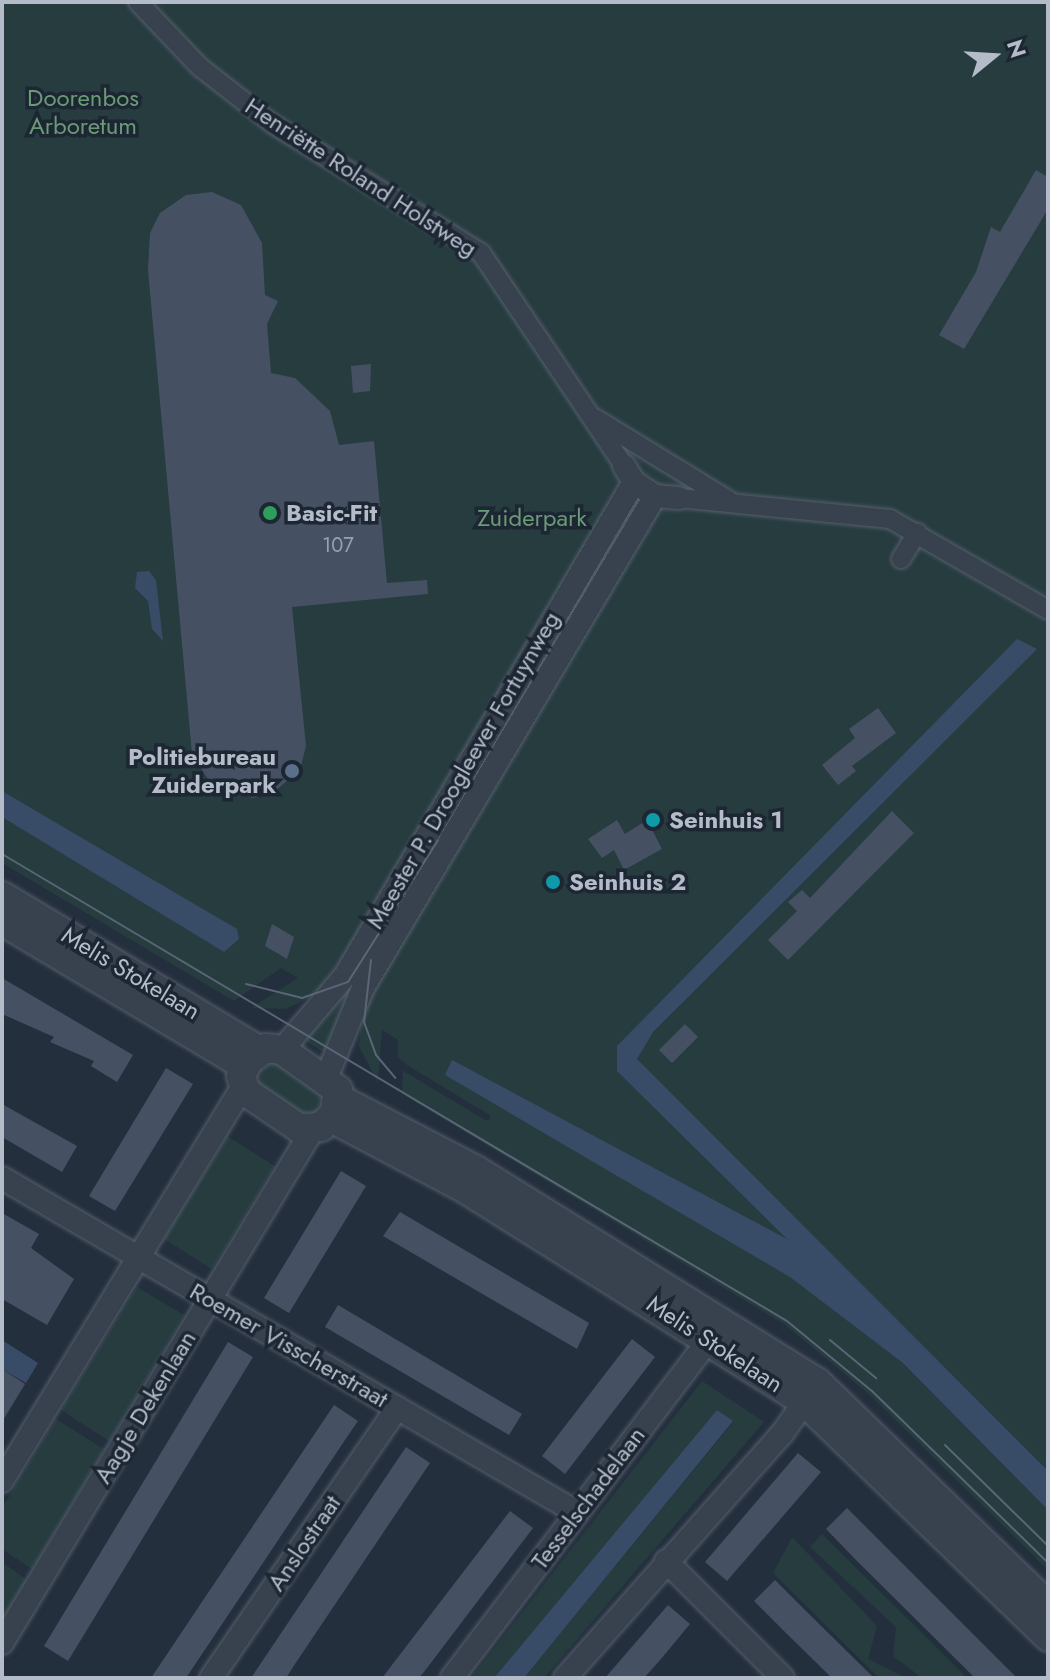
<!DOCTYPE html>
<meta charset="utf-8">
<style>
body{margin:0}
#map{position:relative;width:1050px;height:1680px;overflow:hidden;background:#242f3e;font-family:Jost,sans-serif}
div>[style]{position:absolute}
.green>*{inset:0;background:#263c3f}
.water>*{inset:0;background:#394c67}
.building>*{inset:0;background:#455162}
.roads{filter:drop-shadow(0 0 2px #565f6c) drop-shadow(0 0 2px #565f6c)}
.pedestrian>*{height:18px;margin:-9px;padding:0 9px;transform-origin:9px;border-radius:9px;background:#38414e}
.minor>*{height:22px;margin:-11px;padding:0 11px;transform-origin:11px;border-radius:11px;background:#38414e}
.tertiary>*{height:28px;margin:-14px;padding:0 14px;transform-origin:14px;border-radius:14px;background:#38414e}
.tram>*{height:2px;margin:-1px;padding:0 1px;transform-origin:1px;border-radius:1px;background:#5a6575}
.dots>*{width:22px;height:22px;translate:-50% -50%;box-sizing:border-box;border:4px solid #1d2633;border-radius:50%}
span{translate:-50% -50%;white-space:nowrap;text-align:center;line-height:1.15;-webkit-text-stroke:7px #1d2633;paint-order:stroke}
.number-label{font-size:20px;color:#98a1af}
.number-label span{-webkit-text-stroke-width:0}
.park-label{font-size:24px;color:#6b9a76}
.street-label{font-size:24px;color:#b4bcc9}
.poi-label{font-size:24px;color:#b4bcc9;font-weight:700}
.left{translate:0 -50%;text-align:left}
.right{translate:-100% -50%;text-align:right}
.frame{position:absolute;inset:0;border:4px solid #b4bcc9;pointer-events:none}
.north{position:absolute;left:954px;top:16px;width:80px;height:80px;-webkit-text-stroke:6px #1d2633;paint-order:stroke;rotate:72deg;font-size:22px;font-weight:700;line-height:32px;text-align:center;color:#b4bcc9}
.north::after{content:'';display:block;margin:auto;width:28px;height:36px;background:#b4bcc9;clip-path:polygon(50% 0,100% 100%,50% 72%,0 100%)}
</style>
<div id="map">
<div class="green">
<div style="clip-path:polygon(2px 2px,1048px 2px,1048px 1498px,943px 1402px,1048px 1510px,1048px 1570px,869px 1394px,784px 1324px,402px 1094px,403px 1071px,487px 1121px,491px 1116px,407px 1065px,398px 1057px,398px 1040px,382px 1030px,378px 1083px,359px 1046px,361px 1015px,329px 1055px,300px 1038px,314px 996px,285px 1009px,251px 1008px,298px 978px,281px 968px,234px 1001px,2px 863px,2px 817px,223px 951px,2px 805px)"></div>
<div style="clip-path:polygon(272px 1061px,323px 1089px,316px 1113px,305px 1118px,258px 1086px,260px 1072px)"></div>
<div style="clip-path:polygon(227px 1136px,275px 1166px,212px 1269px,164px 1239px)"></div>
<div style="clip-path:polygon(137px 1287px,184px 1315px,109px 1441px,61px 1410px)"></div>
<div style="clip-path:polygon(702px 1381px,764px 1422px,544px 1678px,524px 1678px,733px 1422px,717px 1410px,494px 1678px,471px 1678px)"></div>
<div style="clip-path:polygon(56px 1419px,104px 1449px,32px 1569px,2px 1549px,2px 1508px)"></div>
<div style="clip-path:polygon(822px 1534px,967px 1678px,922px 1678px,893px 1656px,896px 1627px,810px 1547px)"></div>
<div style="clip-path:polygon(792px 1537px,877px 1626px,868px 1659px,906px 1678px,879px 1678px,773px 1573px)"></div>
<div style="clip-path:polygon(2px 1562px,26px 1579px,2px 1620px)"></div>
</div>
<div class="water">
<div style="clip-path:polygon(137px 572px,149px 571px,156px 580px,163px 641px,152px 629px,148px 601px,135px 588px)"></div>
<div style="clip-path:polygon(1017px 639px,1037px 649px,653px 1032px,637px 1059px,1048px 1471px,1048px 1510px,903px 1363px,790px 1277px,445px 1075px,452px 1060px,787px 1239px,617px 1071px,617px 1046px)"></div>
<div style="clip-path:polygon(2px 791px,237px 929px,239px 939px,224px 952px,2px 817px)"></div>
<div style="clip-path:polygon(2px 1340px,38px 1363px,26px 1383px,2px 1369px)"></div>
<div style="clip-path:polygon(717px 1410px,733px 1421px,524px 1678px,494px 1678px)"></div>
</div>
<div class="building">
<div style="clip-path:polygon(1036px 170px,1048px 177px,1048px 209px,964px 349px,939px 335px,976px 272px,991px 227px,1000px 232px)"></div>
<div style="clip-path:polygon(212px 192px,241px 205px,262px 243px,265px 295px,278px 301px,267px 324px,271px 373px,295px 378px,330px 411px,339px 445px,374px 441px,387px 583px,427px 580px,428px 594px,292px 607px,306px 746px,300px 770px,275px 791px,253px 798px,211px 784px,192px 754px,148px 270px,150px 233px,160px 213px,186px 195px)"></div>
<div style="clip-path:polygon(371px 364px,370px 391px,353px 393px,351px 366px)"></div>
<div style="clip-path:polygon(878px 708px,896px 733px,852px 766px,856px 771px,838px 785px,822px 765px,855px 738px,849px 729px)"></div>
<div style="clip-path:polygon(892px 811px,914px 833px,788px 960px,768px 940px,797px 911px,788px 902px,802px 890px,810px 898px)"></div>
<div style="clip-path:polygon(617px 820px,625px 834px,647px 820px,662px 849px,624px 870px,614px 850px,602px 858px,588px 839px)"></div>
<div style="clip-path:polygon(272px 924px,294px 937px,287px 959px,265px 946px)"></div>
<div style="clip-path:polygon(2px 978px,133px 1055px,117px 1082px,91px 1066px,94px 1061px,50px 1042px,54px 1037px,2px 1014px)"></div>
<div style="clip-path:polygon(685px 1024px,698px 1037px,672px 1063px,659px 1050px)"></div>
<div style="clip-path:polygon(166px 1068px,193px 1084px,115px 1211px,89px 1196px)"></div>
<div style="clip-path:polygon(2px 1104px,77px 1146px,62px 1172px,2px 1137px)"></div>
<div style="clip-path:polygon(341px 1171px,366px 1186px,289px 1313px,264px 1298px)"></div>
<div style="clip-path:polygon(400px 1212px,589px 1323px,577px 1349px,383px 1236px)"></div>
<div style="clip-path:polygon(2px 1213px,39px 1234px,31px 1248px,74px 1279px,47px 1325px,2px 1299px)"></div>
<div style="clip-path:polygon(338px 1305px,522px 1414px,509px 1435px,325px 1327px)"></div>
<div style="clip-path:polygon(632px 1339px,655px 1357px,565px 1474px,542px 1456px)"></div>
<div style="clip-path:polygon(228px 1342px,253px 1357px,68px 1661px,44px 1646px)"></div>
<div style="clip-path:polygon(2px 1369px,25px 1384px,2px 1422px)"></div>
<div style="clip-path:polygon(334px 1405px,358px 1421px,347px 1437px,186px 1678px,151px 1678px)"></div>
<div style="clip-path:polygon(406px 1447px,430px 1463px,295px 1664px,286px 1678px,251px 1678px)"></div>
<div style="clip-path:polygon(798px 1453px,821px 1472px,727px 1581px,705px 1562px)"></div>
<div style="clip-path:polygon(847px 1508px,1017px 1678px,975px 1678px,858px 1562px,826px 1529px)"></div>
<div style="clip-path:polygon(510px 1511px,533px 1528px,427px 1668px,419px 1678px,382px 1678px)"></div>
<div style="clip-path:polygon(775px 1580px,808px 1613px,874px 1678px,832px 1678px,787px 1634px,754px 1601px)"></div>
<div style="clip-path:polygon(668px 1605px,690px 1624px,661px 1659px,644px 1678px,605px 1678px)"></div>
</div>
<div class="roads">
<div class="pedestrian">
<div style="left:138px;top:2px;width:90px;rotate:46.4deg"></div>
<div style="left:200px;top:67px;width:93px;rotate:38deg"></div>
<div style="left:273px;top:124px;width:245px;rotate:31.8deg"></div>
<div style="left:481px;top:253px;width:257px;rotate:56.1deg"></div>
<div style="left:596px;top:419px;width:155px;rotate:31.5deg"></div>
<div style="left:679px;top:498px;width:212px;rotate:5.7deg"></div>
<div style="left:890px;top:519px;width:182px;rotate:29.9deg"></div>
<div style="left:901px;top:559px;width:31px;rotate:-58deg"></div>
</div>
<div class="minor">
<div style="left:624px;top:466px;width:19px;rotate:58deg"></div>
<div style="left:634px;top:482px;width:25px;rotate:34deg"></div>
<div style="left:655px;top:496px;width:24px;rotate:5deg"></div>
<div style="left:282px;top:1050px;width:97px;rotate:-49.6deg"></div>
<div style="left:345px;top:976px;width:572px;rotate:-59.67deg"></div>
<div style="left:327px;top:1076px;width:95px;rotate:-67.8deg"></div>
<div style="left:363px;top:988px;width:572px;rotate:-59.31deg"></div>
<div style="left:2px;top:1178px;width:664px;rotate:30.19deg"></div>
<div style="left:2px;top:1481px;width:463px;rotate:-58.6deg"></div>
<div style="left:666px;top:1561px;width:165px;rotate:45deg"></div>
<div style="left:2px;top:1643px;width:601px;rotate:-58.82deg"></div>
<div style="left:211px;top:1678px;width:328px;rotate:-55.4deg"></div>
<div style="left:452px;top:1678px;width:440px;rotate:-52.8deg"></div>
<div style="left:565px;top:1678px;width:327px;rotate:-48.4deg"></div>
<div style="left:782px;top:1434px;width:56px;rotate:-55.2deg"></div>
</div>
<div class="tertiary">
<div style="left:2px;top:896px;width:301px;rotate:31deg"></div>
<div style="left:2px;top:921px;width:283px;rotate:30.8deg"></div>
<div style="left:282px;top:1050px;width:69px;rotate:35.5deg"></div>
<div style="left:338px;top:1090px;width:24px;rotate:99deg"></div>
<div style="left:334px;top:1114px;width:18px;rotate:135deg"></div>
<div style="left:321px;top:1127px;width:22px;rotate:177deg"></div>
<div style="left:299px;top:1128px;width:64px;rotate:-145.8deg"></div>
<div style="left:246px;top:1092px;width:17px;rotate:-107deg"></div>
<div style="left:241px;top:1076px;width:17px;rotate:-65deg"></div>
<div style="left:248px;top:1061px;width:22px;rotate:-36deg"></div>
<div style="left:266px;top:1048px;width:16px;rotate:7deg"></div>
<div style="left:339px;top:1099px;width:154px;rotate:27.4deg"></div>
<div style="left:476px;top:1170px;width:402px;rotate:31.9deg"></div>
<div style="left:817px;top:1382px;width:322px;rotate:44.1deg"></div>
<div style="left:331px;top:1118px;width:150px;rotate:27.8deg"></div>
<div style="left:464px;top:1188px;width:403px;rotate:32.1deg"></div>
<div style="left:805px;top:1402px;width:338px;rotate:44deg"></div>
</div>
</div>
<div class="tram">
<div style="left:2px;top:854px;width:913px;rotate:30.75deg"></div>
<div style="left:787px;top:1321px;width:110px;rotate:39.5deg"></div>
<div style="left:872px;top:1391px;width:246px;rotate:44.3deg"></div>
<div style="left:371px;top:960px;width:62px;rotate:96.4deg"></div>
<div style="left:364px;top:1022px;width:35px;rotate:70deg"></div>
<div style="left:376px;top:1055px;width:30px;rotate:50deg"></div>
<div style="left:246px;top:984px;width:58px;rotate:14deg"></div>
<div style="left:302px;top:998px;width:49px;rotate:-19.2deg"></div>
<div style="left:348px;top:982px;width:168px;rotate:-57.6deg"></div>
<div style="left:830px;top:1340px;width:60px;rotate:39.6deg"></div>
<div style="left:945px;top:1445px;width:144px;rotate:44.4deg"></div>
</div>
<div class="dots">
<div style="left:270px;top:513px;background:#2e9e5b"></div>
<div style="left:292px;top:771px;background:#5c6f8a"></div>
<div style="left:653px;top:820px;background:#0f9aa8"></div>
<div style="left:553px;top:882px;background:#0f9aa8"></div>
</div>
<div class="number-label">
<span style="left:338px;top:545px">107</span>
</div>
<div class="park-label">
<span style="left:83px;top:112px">Doorenbos<br>Arboretum</span>
<span style="left:532px;top:518px">Zuiderpark</span>
</div>
<div class="street-label">
<span style="left:361px;top:177px;rotate:33deg">Henriëtte Roland Holstweg</span>
<span style="left:463px;top:770px;rotate:-60deg">Meester P. Droogleever Fortuynweg</span>
<span style="left:131px;top:973px;rotate:31deg">Melis Stokelaan</span>
<span style="left:715px;top:1344px;rotate:33deg">Melis Stokelaan</span>
<span style="left:289px;top:1345px;rotate:30deg">Roemer Visscherstraat</span>
<span style="left:145px;top:1407px;rotate:-59deg">Aagje Dekenlaan</span>
<span style="left:588px;top:1498px;rotate:-53deg">Tesselschadelaan</span>
<span style="left:304px;top:1543px;rotate:-56deg">Anslostraat</span>
</div>
<div class="poi-label">
<span class="left" style="left:286px;top:513px">Basic-Fit</span>
<span class="right" style="left:276px;top:771px">Politiebureau<br>Zuiderpark</span>
<span class="left" style="left:669px;top:820px">Seinhuis 1</span>
<span class="left" style="left:569px;top:882px">Seinhuis 2</span>
</div>
<div class="frame"></div>
<div class="north">N</div>
</div>
